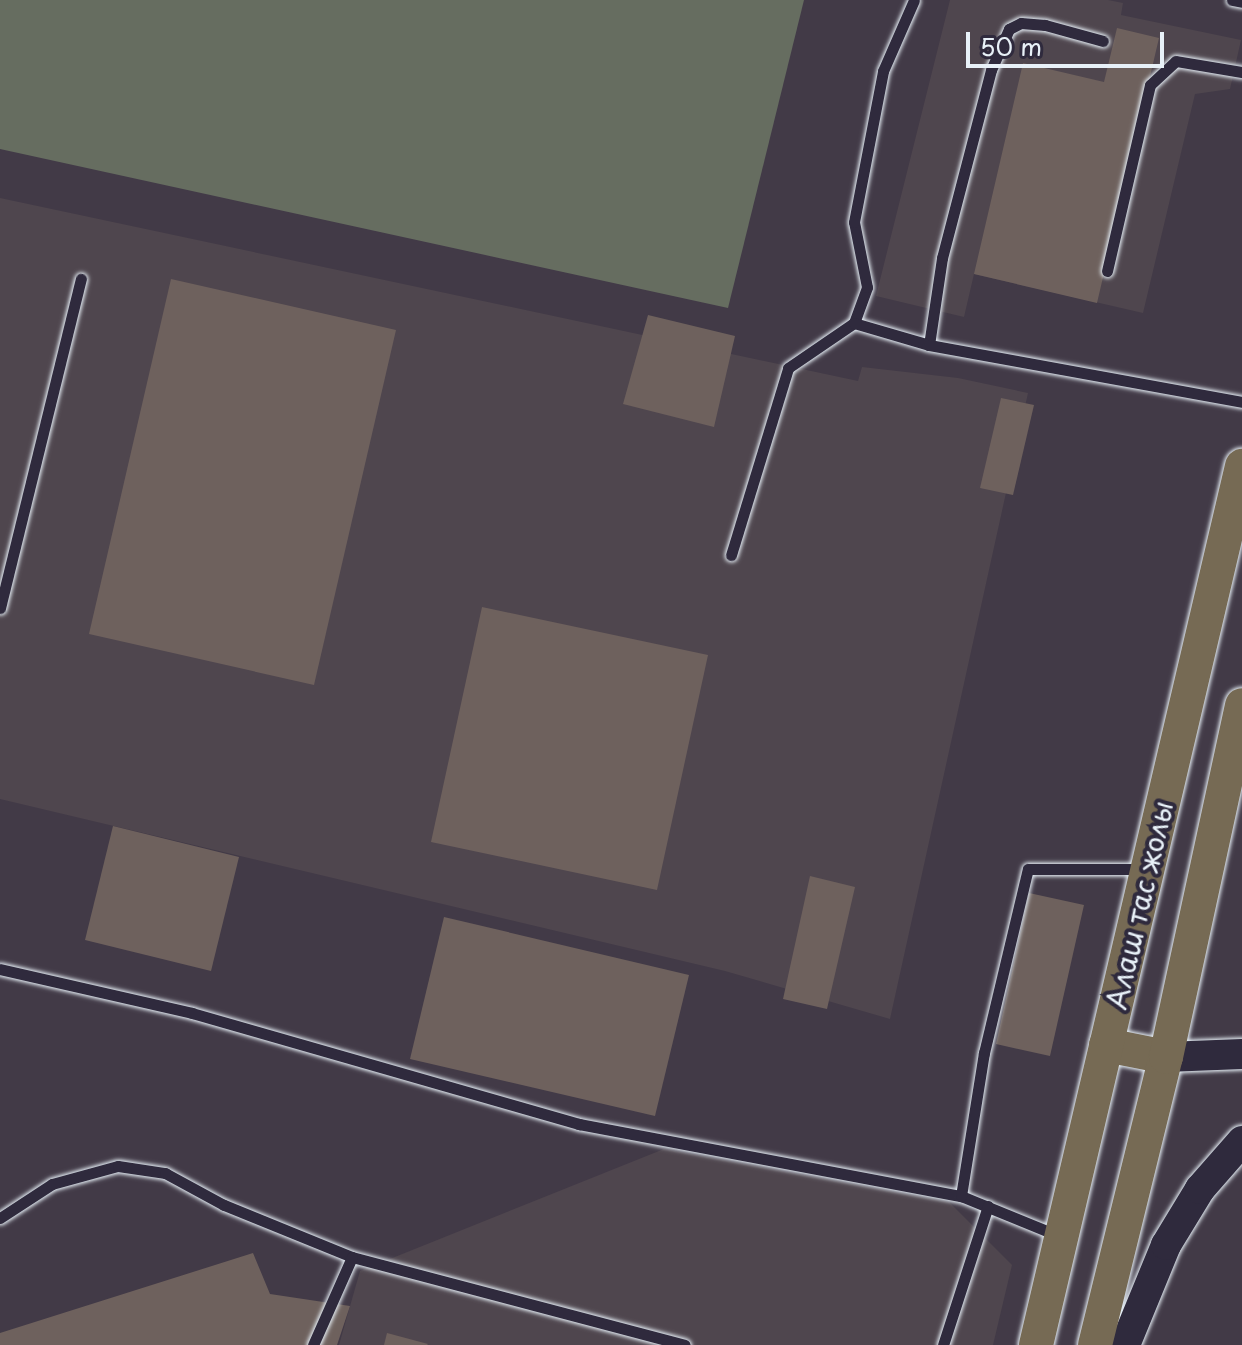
<!DOCTYPE html>
<meta charset="utf-8">
<style>
body{margin:0}
#map{position:relative;width:1242px;height:1345px;overflow:hidden;background:#423a47;font-family:"Playpen Sans",sans-serif}
div>[style]{position:absolute}
.built>*{inset:0;background:#4f464e}
.green>*{inset:0;background:#666d60}
.building>*{inset:0;background:#6e615d}
.roads{filter:drop-shadow(0 0 2px #e8f1f8) drop-shadow(0 0 2px #e8f1f8)}
.service>*{height:11px;margin:-5.5px;padding:0 5.5px;transform-origin:5.5px;border-radius:5.5px;background:#2f2a3d}
.secondary>*{height:30px;margin:-15px;padding:0 15px;transform-origin:15px;border-radius:15px;background:#2f2a3d}
.primary>*{height:34px;margin:-17px;padding:0 17px;transform-origin:17px;border-radius:17px;background:#766a54}
span{translate:-50% -50%;white-space:nowrap;text-align:center;line-height:1.15;-webkit-text-stroke:8px #2f2a3d;paint-order:stroke}
.street-label{font-size:28px;color:#e8f1f8}
.scale{position:absolute;left:966px;top:32px;width:198px;height:36px;box-sizing:border-box;border:4px solid #e8f1f8;border-top:0;padding-left:10px;font-size:24px;line-height:28px;white-space:nowrap;color:#e8f1f8;-webkit-text-stroke:6px #2f2a3d;paint-order:stroke}
</style>
<div id="map">
<div class="built">
<div style="clip-path:polygon(950px 0,1108px 0,1123px 3px,1121px 15px,1241px 40px,1230px 89px,1195px 94px,1143px 313px,974px 274px,964px 317px,876px 296px)"></div>
<div style="clip-path:polygon(0 198px,858px 381px,862px 367px,958px 378px,1028px 393px,890px 1019px,725px 971px,0 799px)"></div>
<div style="clip-path:polygon(664px 1149px,949px 1202px,1012px 1265px,993px 1345px,339px 1345px,360px 1271px)"></div>
</div>
<div class="green">
<div style="clip-path:polygon(0 0,804px 0,728px 308px,0 149px)"></div>
</div>
<div class="building">
<div style="clip-path:polygon(1117px 28px,1159px 38px,1097px 303px,974px 274px,1023px 63px,1104px 82px)"></div>
<div style="clip-path:polygon(171px 279px,396px 330px,314px 685px,89px 634px)"></div>
<div style="clip-path:polygon(648px 315px,735px 336px,714px 427px,623px 404px)"></div>
<div style="clip-path:polygon(1001px 398px,1034px 405px,1013px 495px,980px 488px)"></div>
<div style="clip-path:polygon(482px 607px,708px 655px,657px 890px,431px 842px)"></div>
<div style="clip-path:polygon(113px 826px,239px 857px,211px 971px,85px 940px)"></div>
<div style="clip-path:polygon(810px 876px,855px 887px,827px 1009px,783px 999px)"></div>
<div style="clip-path:polygon(1029px 893px,1084px 905px,1050px 1056px,996px 1044px)"></div>
<div style="clip-path:polygon(444px 917px,689px 975px,655px 1116px,410px 1059px)"></div>
<div style="clip-path:polygon(253px 1253px,270px 1294px,350px 1306px,337px 1345px,0 1345px,0 1333px)"></div>
<div style="clip-path:polygon(387px 1333px,428px 1344px,427px 1345px,384px 1345px)"></div>
</div>
<div class="roads">
<div class="service">
<div style="left:1232px;top:0;width:10px;rotate:11deg"></div>
<div style="left:1107px;top:271px;width:191px;rotate:-77deg"></div>
<div style="left:1150px;top:85px;width:35px;rotate:-43deg"></div>
<div style="left:1176px;top:61px;width:67px;rotate:9.5deg"></div>
<div style="left:854px;top:323px;width:38px;rotate:-70deg"></div>
<div style="left:867px;top:287px;width:66px;rotate:-101.3deg"></div>
<div style="left:854px;top:222px;width:154px;rotate:-79.1deg"></div>
<div style="left:883px;top:71px;width:77px;rotate:-66.4deg"></div>
<div style="left:929px;top:345px;width:88px;rotate:-81.5deg"></div>
<div style="left:942px;top:258px;width:194px;rotate:-75.4deg"></div>
<div style="left:991px;top:70px;width:45px;rotate:-66.3deg"></div>
<div style="left:1009px;top:29px;width:13px;rotate:-27deg"></div>
<div style="left:1021px;top:23px;width:24px;rotate:5deg"></div>
<div style="left:1045px;top:25px;width:60px;rotate:15.4deg"></div>
<div style="left:731px;top:555px;width:195px;rotate:-73deg"></div>
<div style="left:788px;top:368px;width:80px;rotate:-34.3deg"></div>
<div style="left:854px;top:323px;width:78px;rotate:16.3deg"></div>
<div style="left:929px;top:345px;width:318px;rotate:10.3deg"></div>
<div style="left:0;top:608px;width:339px;rotate:-76.2deg"></div>
<div style="left:0;top:969px;width:197px;rotate:12.9deg"></div>
<div style="left:192px;top:1013px;width:403px;rotate:16deg"></div>
<div style="left:579px;top:1124px;width:389px;rotate:10.7deg"></div>
<div style="left:961px;top:1196px;width:106px;rotate:22.2deg"></div>
<div style="left:961px;top:1196px;width:145px;rotate:-80.9deg"></div>
<div style="left:984px;top:1053px;width:189px;rotate:-76.6deg"></div>
<div style="left:1028px;top:869px;width:114px"></div>
<div style="left:0;top:1218px;width:62px;rotate:-33.2deg"></div>
<div style="left:52px;top:1184px;width:68px;rotate:-15.3deg"></div>
<div style="left:118px;top:1166px;width:48px;rotate:8.5deg"></div>
<div style="left:165px;top:1173px;width:67px;rotate:28.5deg"></div>
<div style="left:224px;top:1205px;width:138px;rotate:22.1deg"></div>
<div style="left:352px;top:1257px;width:344px;rotate:14.8deg"></div>
<div style="left:313px;top:1345px;width:96px;rotate:-66.1deg"></div>
<div style="left:943px;top:1345px;width:146px;rotate:-72.1deg"></div>
</div>
<div class="secondary">
<div style="left:1166px;top:1057px;width:76px;rotate:-2.3deg"></div>
<div style="left:1125px;top:1345px;width:108px;rotate:-67.7deg"></div>
<div style="left:1166px;top:1245px;width:66px;rotate:-58.7deg"></div>
<div style="left:1200px;top:1189px;width:64px;rotate:-48.8deg"></div>
</div>
<div class="primary">
<div style="left:1106px;top:1045px;width:61px;rotate:11.3deg"></div>
<div style="left:1036px;top:1345px;width:903px;rotate:-76.81deg"></div>
<div style="left:1095px;top:1345px;width:297px;rotate:-76.2deg"></div>
<div style="left:1166px;top:1057px;width:360px;rotate:-77.8deg"></div>
</div>
</div>
<div class="street-label">
<span style="left:1139px;top:905px;rotate:-77deg">Алаш тас жолы</span>
</div>
<div class="scale">50 m</div>
</div>
